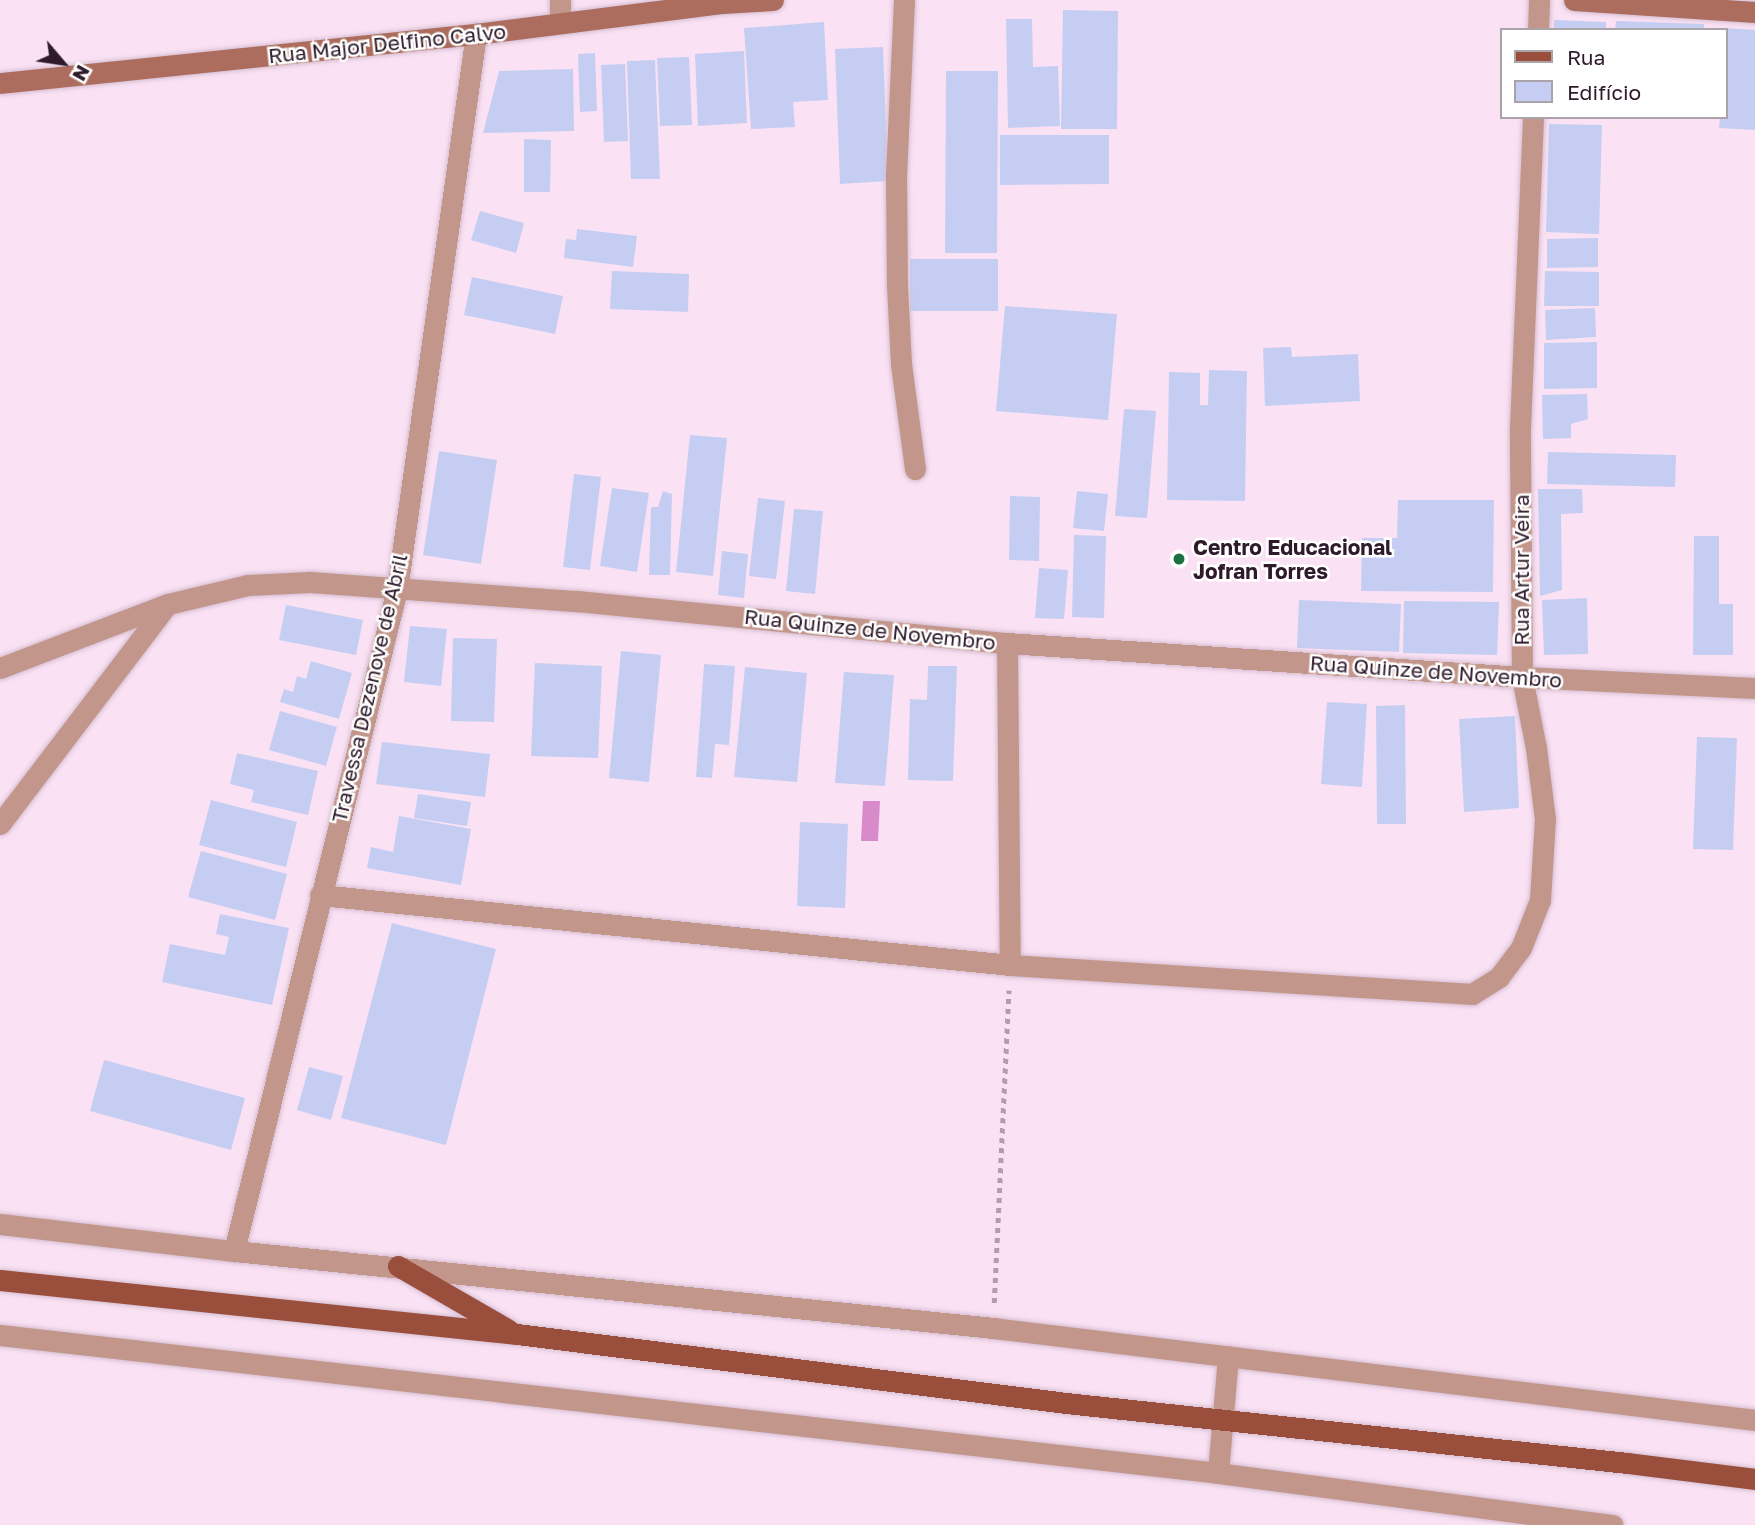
<!DOCTYPE html>
<meta charset="utf-8">
<style>
body{margin:0}
#map{position:relative;width:1755px;height:1525px;overflow:hidden;background:#fae2f4;font-family:"Golos Text",sans-serif}
div>[style]{position:absolute}
.water>*{inset:0;background:#d98aca}
.building>*{inset:0;background:#c5cef2}
.path>*{height:4.5px;margin-top:-2.25px;transform-origin:0;background:repeating-linear-gradient(90deg,#b39cae 0 5px,transparent 0 10px)}
.roads{filter:drop-shadow(0 0 2px #d5bed0) drop-shadow(0 0 2px #d5bed0)}
.street>*{height:21px;margin:-10.5px;padding:0 10.5px;transform-origin:10.5px;border-radius:10.5px;background:#c3968c}
.secondary>*{height:21px;margin:-10.5px;padding:0 10.5px;transform-origin:10.5px;border-radius:10.5px;background:#ac6d5e}
.primary>*{height:21px;margin:-10.5px;padding:0 10.5px;transform-origin:10.5px;border-radius:10.5px;background:#9a4e3c}
.dots>*{width:19px;height:19px;translate:-50% -50%;box-sizing:border-box;border:4px solid #fff;border-radius:50%}
span{translate:-50% -50%;white-space:nowrap;text-align:center;line-height:1.15;-webkit-text-stroke:5px #fff;paint-order:stroke}
.street-label{font-size:21px;color:#2e1a2a}
.poi-label{font-size:21px;color:#2e1a2a;font-weight:700}
.left{translate:0 -50%;text-align:left}
.legend{position:absolute;left:1500px;top:28px;width:228px;height:91px;box-sizing:border-box;background:#fff;border:2px solid #aba3aa;margin:0;padding:9px 12px;list-style:none;font-size:21px;color:#2e1a2a}
.legend li{display:flex;align-items:center;gap:14px;height:35px}
.legend b{width:35px;border:2px solid #aba3aa}
.north{position:absolute;left:28px;top:28px;width:70px;height:70px;-webkit-text-stroke:5px #fff;paint-order:stroke;rotate:119deg;font-size:19px;font-weight:700;line-height:28px;text-align:center;color:#2e1a2a}
.north::after{content:'';display:block;margin:auto;width:24px;height:32px;background:#2e1a2a;clip-path:polygon(50% 0,100% 100%,50% 72%,0 100%)}
</style>
<div id="map">
<div class="water">
<div style="clip-path:polygon(863px 801px,880px 801px,878px 841px,861px 841px)"></div>
</div>
<div class="building">
<div style="clip-path:polygon(1063px 10px,1118px 11px,1117px 129px,1061px 129px)"></div>
<div style="clip-path:polygon(1006px 19px,1032px 19px,1033px 67px,1058px 66px,1060px 126px,1008px 128px)"></div>
<div style="clip-path:polygon(1554px 20px,1606px 22px,1606px 30px,1554px 30px)"></div>
<div style="clip-path:polygon(1616px 21px,1704px 24px,1704px 30px,1615px 30px)"></div>
<div style="clip-path:polygon(824px 22px,828px 100px,793px 102px,795px 127px,751px 129px,744px 28px)"></div>
<div style="clip-path:polygon(1725px 28px,1755px 30px,1755px 130px,1719px 128px,1720px 117px,1725px 117px)"></div>
<div style="clip-path:polygon(883px 47px,888px 181px,840px 184px,835px 49px)"></div>
<div style="clip-path:polygon(744px 51px,747px 123px,698px 126px,695px 54px)"></div>
<div style="clip-path:polygon(595px 53px,597px 111px,580px 112px,578px 54px)"></div>
<div style="clip-path:polygon(689px 57px,692px 125px,660px 126px,657px 58px)"></div>
<div style="clip-path:polygon(655px 60px,660px 179px,631px 179px,627px 61px)"></div>
<div style="clip-path:polygon(625px 64px,628px 141px,604px 142px,601px 65px)"></div>
<div style="clip-path:polygon(573px 69px,574px 131px,483px 133px,499px 71px)"></div>
<div style="clip-path:polygon(946px 71px,998px 71px,997px 253px,945px 253px)"></div>
<div style="clip-path:polygon(1549px 124px,1602px 125px,1599px 234px,1546px 232px)"></div>
<div style="clip-path:polygon(1000px 135px,1109px 135px,1109px 184px,1000px 185px)"></div>
<div style="clip-path:polygon(524px 139px,551px 140px,550px 192px,524px 192px)"></div>
<div style="clip-path:polygon(480px 211px,524px 223px,516px 253px,471px 240px)"></div>
<div style="clip-path:polygon(577px 229px,637px 236px,633px 267px,564px 258px,566px 239px,576px 240px)"></div>
<div style="clip-path:polygon(1598px 238px,1598px 267px,1547px 268px,1547px 239px)"></div>
<div style="clip-path:polygon(910px 259px,998px 259px,998px 311px,910px 311px)"></div>
<div style="clip-path:polygon(612px 271px,689px 274px,688px 312px,610px 309px)"></div>
<div style="clip-path:polygon(1545px 271px,1599px 272px,1599px 306px,1544px 306px)"></div>
<div style="clip-path:polygon(472px 277px,563px 296px,555px 334px,464px 315px)"></div>
<div style="clip-path:polygon(1005px 306px,1117px 314px,1108px 420px,996px 411px)"></div>
<div style="clip-path:polygon(1595px 308px,1596px 337px,1546px 340px,1545px 310px)"></div>
<div style="clip-path:polygon(1597px 342px,1597px 388px,1544px 389px,1544px 343px)"></div>
<div style="clip-path:polygon(1291px 347px,1292px 357px,1358px 354px,1360px 401px,1265px 406px,1263px 348px)"></div>
<div style="clip-path:polygon(1209px 370px,1247px 371px,1245px 501px,1167px 500px,1169px 372px,1200px 373px,1200px 405px,1208px 405px)"></div>
<div style="clip-path:polygon(1587px 394px,1588px 419px,1571px 424px,1571px 438px,1543px 439px,1542px 395px)"></div>
<div style="clip-path:polygon(1124px 409px,1156px 411px,1147px 518px,1115px 516px)"></div>
<div style="clip-path:polygon(690px 435px,727px 438px,713px 576px,676px 572px)"></div>
<div style="clip-path:polygon(439px 451px,497px 460px,481px 564px,423px 555px)"></div>
<div style="clip-path:polygon(1548px 452px,1676px 455px,1675px 487px,1547px 484px)"></div>
<div style="clip-path:polygon(574px 474px,601px 477px,590px 570px,563px 567px)"></div>
<div style="clip-path:polygon(612px 488px,649px 493px,637px 572px,600px 566px)"></div>
<div style="clip-path:polygon(1538px 489px,1582px 489px,1583px 513px,1561px 514px,1562px 590px,1540px 596px)"></div>
<div style="clip-path:polygon(663px 491px,672px 494px,670px 575px,649px 575px,651px 507px,658px 507px)"></div>
<div style="clip-path:polygon(1077px 491px,1108px 494px,1104px 531px,1073px 528px)"></div>
<div style="clip-path:polygon(1010px 496px,1040px 497px,1039px 561px,1009px 560px)"></div>
<div style="clip-path:polygon(758px 498px,785px 501px,776px 579px,749px 576px)"></div>
<div style="clip-path:polygon(1398px 500px,1494px 500px,1493px 592px,1361px 591px,1362px 538px,1397px 538px)"></div>
<div style="clip-path:polygon(794px 509px,823px 511px,815px 594px,786px 591px)"></div>
<div style="clip-path:polygon(1074px 535px,1106px 536px,1104px 618px,1072px 617px)"></div>
<div style="clip-path:polygon(1694px 536px,1719px 536px,1719px 604px,1733px 604px,1733px 655px,1693px 655px)"></div>
<div style="clip-path:polygon(722px 551px,748px 554px,744px 598px,718px 595px)"></div>
<div style="clip-path:polygon(1039px 568px,1068px 570px,1064px 619px,1035px 618px)"></div>
<div style="clip-path:polygon(1587px 598px,1588px 654px,1544px 655px,1542px 600px)"></div>
<div style="clip-path:polygon(1299px 600px,1401px 604px,1399px 652px,1297px 648px)"></div>
<div style="clip-path:polygon(1404px 601px,1499px 602px,1497px 655px,1403px 653px)"></div>
<div style="clip-path:polygon(286px 605px,363px 620px,356px 655px,279px 640px)"></div>
<div style="clip-path:polygon(410px 626px,447px 629px,441px 686px,404px 682px)"></div>
<div style="clip-path:polygon(453px 638px,497px 639px,494px 722px,451px 721px)"></div>
<div style="clip-path:polygon(621px 651px,661px 655px,649px 782px,609px 778px)"></div>
<div style="clip-path:polygon(311px 661px,352px 673px,339px 719px,280px 702px,284px 689px,293px 692px,297px 676px,306px 679px)"></div>
<div style="clip-path:polygon(535px 663px,602px 666px,598px 758px,531px 756px)"></div>
<div style="clip-path:polygon(704px 664px,735px 666px,729px 745px,715px 744px,712px 778px,696px 777px)"></div>
<div style="clip-path:polygon(928px 666px,957px 666px,953px 781px,908px 780px,910px 699px,927px 700px)"></div>
<div style="clip-path:polygon(745px 667px,807px 673px,797px 782px,734px 777px)"></div>
<div style="clip-path:polygon(844px 672px,894px 675px,885px 786px,835px 783px)"></div>
<div style="clip-path:polygon(1327px 702px,1367px 704px,1362px 787px,1321px 784px)"></div>
<div style="clip-path:polygon(1405px 705px,1406px 824px,1377px 824px,1376px 706px)"></div>
<div style="clip-path:polygon(280px 711px,337px 727px,326px 766px,269px 750px)"></div>
<div style="clip-path:polygon(1515px 716px,1519px 808px,1464px 812px,1459px 719px)"></div>
<div style="clip-path:polygon(1697px 737px,1737px 738px,1733px 850px,1693px 849px)"></div>
<div style="clip-path:polygon(382px 742px,490px 754px,485px 797px,376px 784px)"></div>
<div style="clip-path:polygon(237px 753px,318px 771px,308px 815px,251px 802px,254px 790px,230px 784px)"></div>
<div style="clip-path:polygon(418px 794px,471px 802px,467px 826px,414px 818px)"></div>
<div style="clip-path:polygon(211px 800px,297px 822px,286px 867px,199px 845px)"></div>
<div style="clip-path:polygon(399px 816px,471px 829px,461px 885px,367px 868px,371px 847px,393px 852px)"></div>
<div style="clip-path:polygon(800px 822px,848px 824px,845px 908px,797px 906px)"></div>
<div style="clip-path:polygon(201px 851px,287px 874px,275px 920px,188px 897px)"></div>
<div style="clip-path:polygon(220px 914px,289px 928px,272px 1005px,162px 982px,170px 944px,225px 955px,229px 937px,216px 934px)"></div>
<div style="clip-path:polygon(392px 923px,496px 949px,446px 1145px,341px 1118px)"></div>
<div style="clip-path:polygon(104px 1060px,245px 1098px,231px 1150px,90px 1111px)"></div>
<div style="clip-path:polygon(309px 1067px,343px 1076px,331px 1120px,297px 1110px)"></div>
</div>
<div class="path">
<div style="left:994px;top:1303px;width:313px;rotate:-87.3deg"></div>
</div>
<div class="roads">
<div class="street">
<div style="left:560px;top:0;width:23px;rotate:90deg"></div>
<div style="left:904px;top:0;width:174px;rotate:92.6deg"></div>
<div style="left:896px;top:174px;width:111px;rotate:89.5deg"></div>
<div style="left:897px;top:285px;width:79px;rotate:87.1deg"></div>
<div style="left:901px;top:364px;width:106px;rotate:82.4deg"></div>
<div style="left:1538px;top:30px;width:30px;rotate:-88deg"></div>
<div style="left:1007px;top:643px;width:322px;rotate:89.5deg"></div>
<div style="left:0;top:668px;width:180px;rotate:-20.9deg"></div>
<div style="left:168px;top:604px;width:82px;rotate:-13.4deg"></div>
<div style="left:248px;top:585px;width:62px;rotate:-2.8deg"></div>
<div style="left:310px;top:582px;width:268px;rotate:4.1deg"></div>
<div style="left:577px;top:601px;width:432px;rotate:5.6deg"></div>
<div style="left:1007px;top:643px;width:516px;rotate:3.78deg"></div>
<div style="left:1522px;top:677px;width:233px;rotate:2.7deg"></div>
<div style="left:0;top:824px;width:275px;rotate:-52.7deg"></div>
<div style="left:320px;top:895px;width:694px;rotate:5.79deg"></div>
<div style="left:1010px;top:965px;width:463px;rotate:3.6deg"></div>
<div style="left:1472px;top:994px;width:32px;rotate:-32deg"></div>
<div style="left:1499px;top:977px;width:36px;rotate:-53deg"></div>
<div style="left:1521px;top:948px;width:52px;rotate:-68.4deg"></div>
<div style="left:1540px;top:900px;width:81px;rotate:-86.5deg"></div>
<div style="left:1545px;top:819px;width:72px;rotate:-97.2deg"></div>
<div style="left:1536px;top:748px;width:72px;rotate:-101.2deg"></div>
<div style="left:1522px;top:677px;width:249px;rotate:-90.5deg"></div>
<div style="left:1520px;top:428px;width:311px;rotate:-87.6deg"></div>
<div style="left:0;top:1224px;width:236px;rotate:6.6deg"></div>
<div style="left:234px;top:1251px;width:763px;rotate:5.79deg"></div>
<div style="left:993px;top:1328px;width:768px;rotate:6.88deg"></div>
<div style="left:234px;top:1251px;width:682px;rotate:-76.17deg"></div>
<div style="left:397px;top:589px;width:561px;rotate:-81.9deg"></div>
<div style="left:0;top:1335px;width:1226px;rotate:6.46deg"></div>
<div style="left:1218px;top:1473px;width:398px;rotate:7.5deg"></div>
<div style="left:1218px;top:1473px;width:117px;rotate:-85.1deg"></div>
</div>
<div class="secondary">
<div style="left:1574px;top:0;width:181px;rotate:3.8deg"></div>
<div style="left:0;top:83px;width:479px;rotate:-5.9deg"></div>
<div style="left:476px;top:34px;width:249px;rotate:-7.2deg"></div>
<div style="left:723px;top:3px;width:50px;rotate:-3.4deg"></div>
</div>
<div class="primary">
<div style="left:398px;top:1266px;width:128px;rotate:30deg"></div>
<div style="left:0;top:1280px;width:520px;rotate:5.96deg"></div>
<div style="left:517px;top:1334px;width:553px;rotate:7.16deg"></div>
<div style="left:1066px;top:1403px;width:564px;rotate:6.1deg"></div>
<div style="left:1627px;top:1463px;width:129px;rotate:7.1deg"></div>
</div>
</div>
<div class="dots">
<div style="left:1179px;top:559px;background:#1d7041"></div>
</div>
<div class="street-label">
<span style="left:387px;top:43px;rotate:-6deg">Rua Major Delfino Calvo</span>
<span style="left:1521px;top:570px;rotate:-90deg">Rua Artur Veira</span>
<span style="left:870px;top:629px;rotate:6deg">Rua Quinze de Novembro</span>
<span style="left:1436px;top:671px;rotate:4deg">Rua Quinze de Novembro</span>
<span style="left:369px;top:688px;rotate:-77deg">Travessa Dezenove de Abril</span>
</div>
<div class="poi-label">
<span class="left" style="left:1193px;top:559px">Centro Educacional<br>Jofran Torres</span>
</div>
<ul class="legend">
<li><b style="height:9px;background:#9a4e3c"></b>Rua</li>
<li><b style="height:19px;background:#c5cef2"></b>Edifício</li>
</ul>
<div class="north">N</div>
</div>
